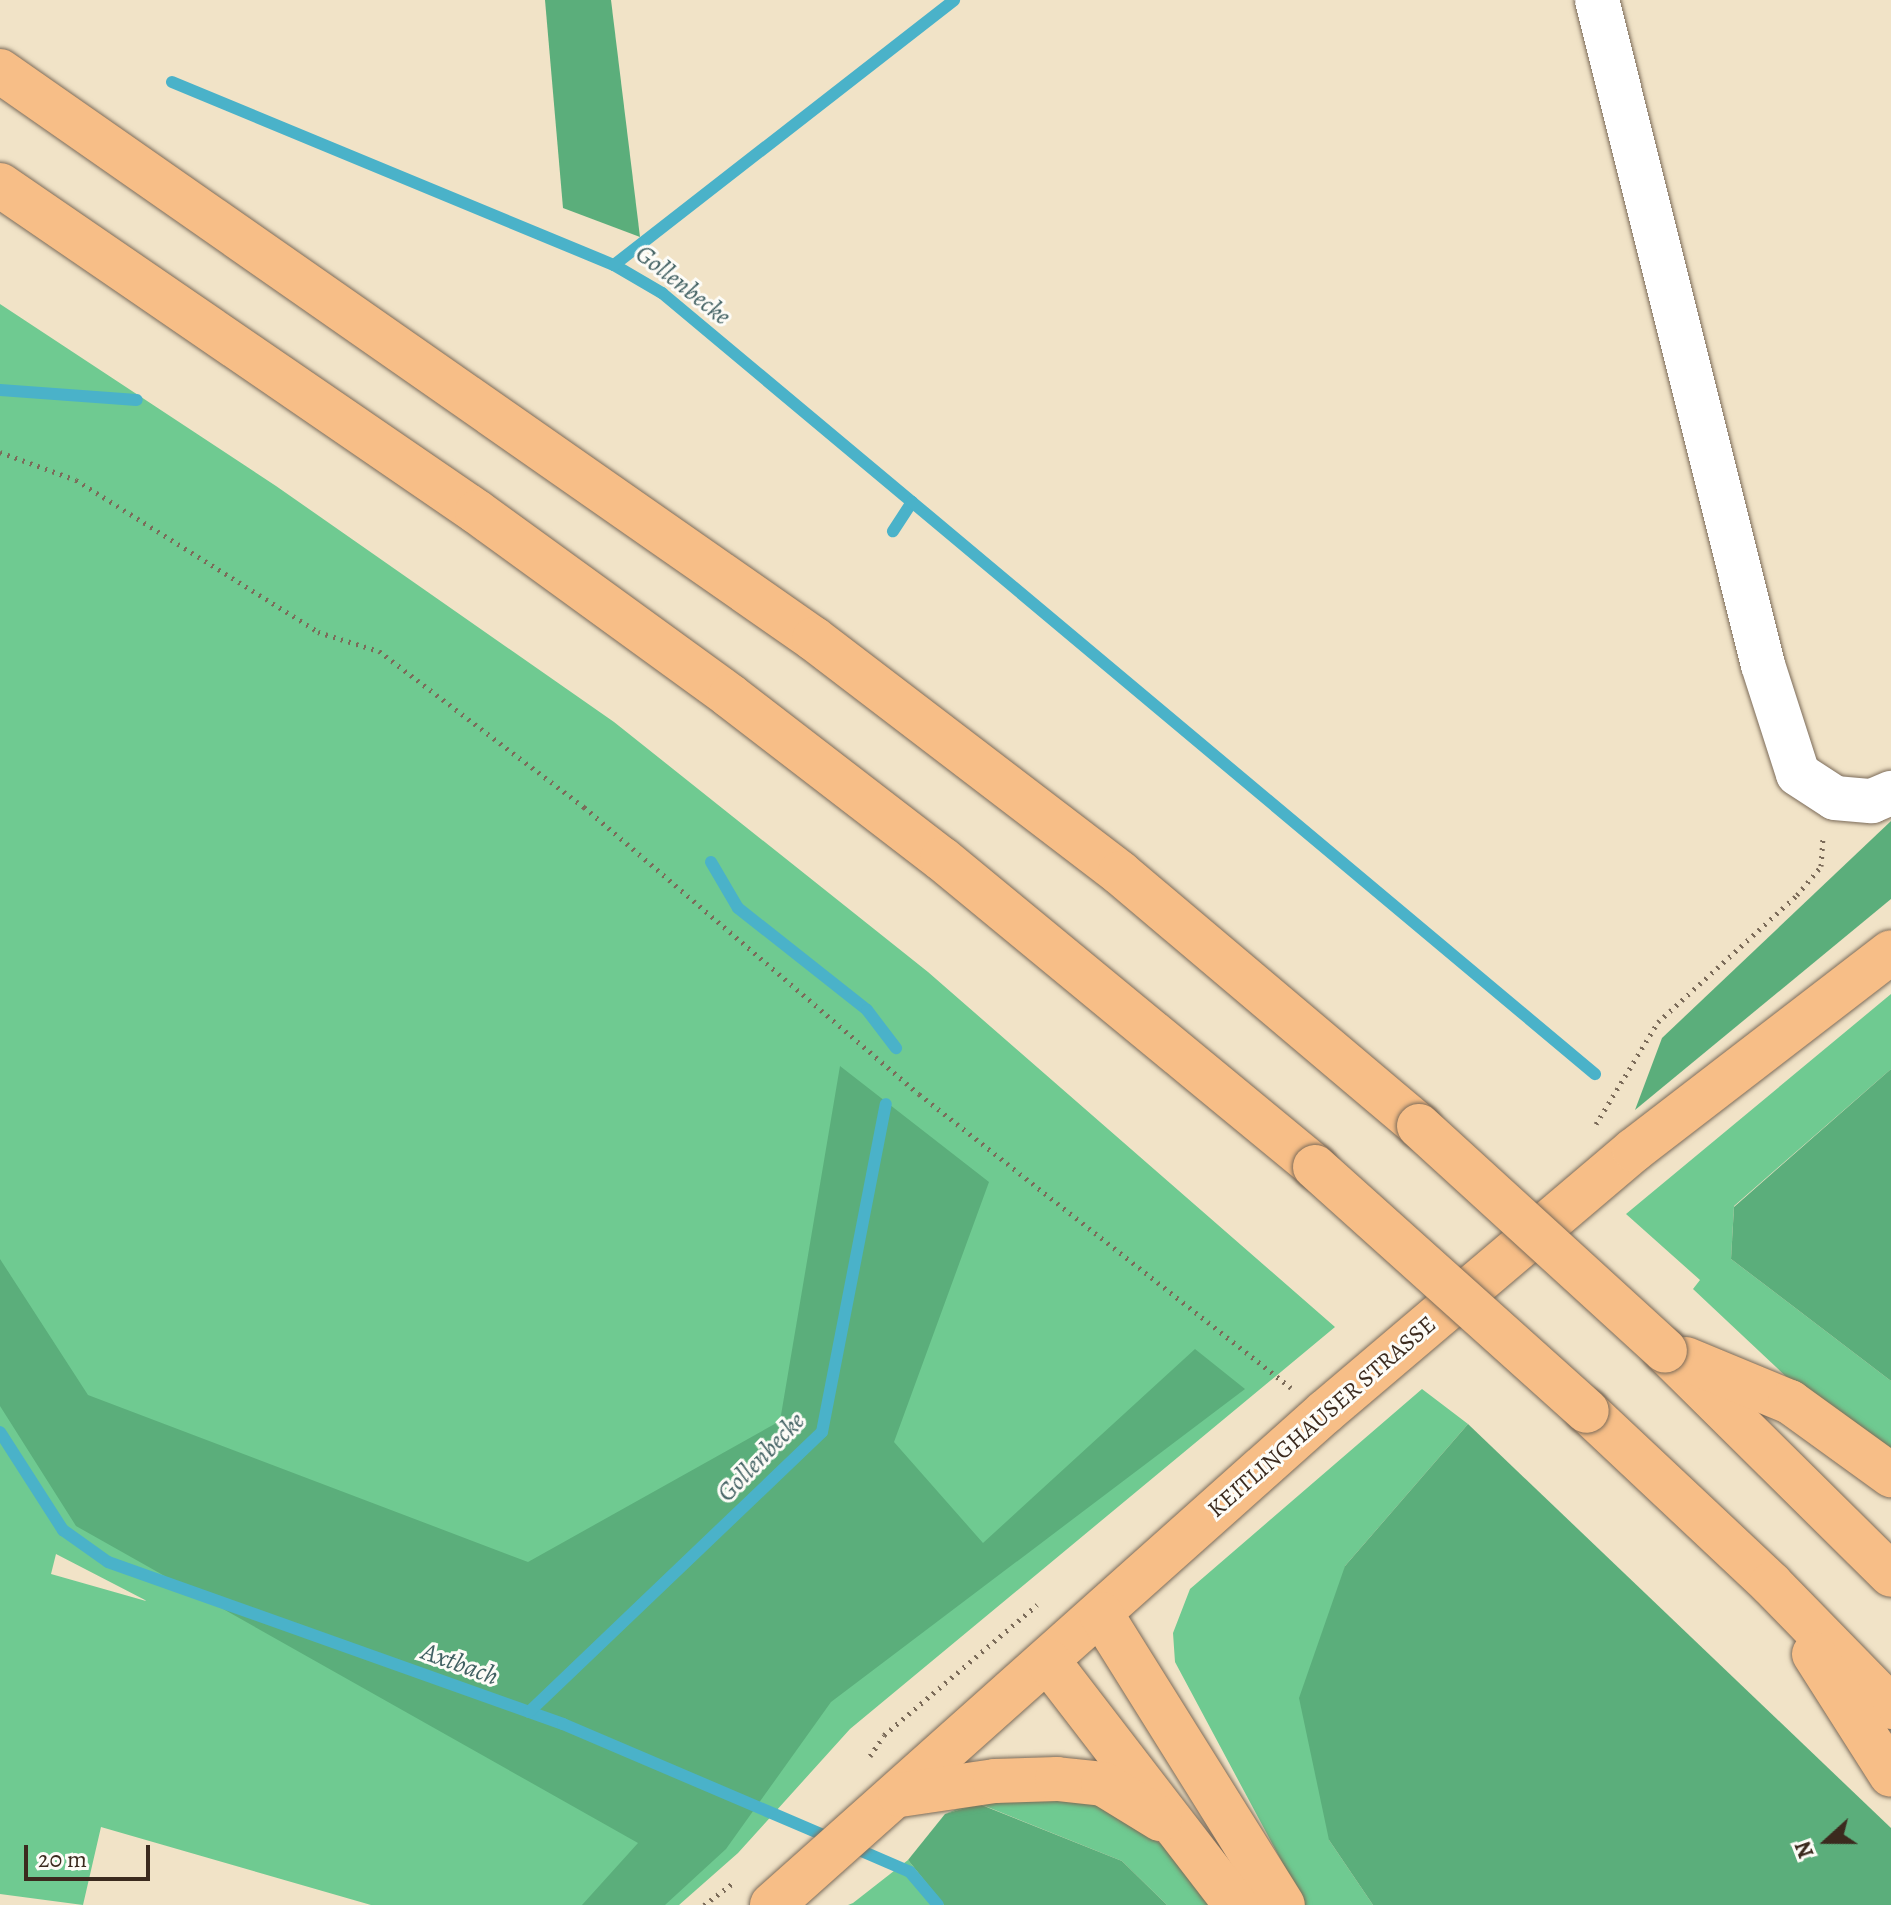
<!DOCTYPE html>
<style>
body{margin:0}
#map{position:relative;width:1891px;height:1905px;overflow:hidden;background:#f1e3c7;font-family:Alegreya,serif}
div>[style]{position:absolute}
.green>*{inset:0;background:#6fca91}
.forest>*{inset:0;background:#5bae7b}
.stream>*{height:12px;margin:-6px;padding:0 6px;transform-origin:6px;border-radius:6px;background:#4ab2c9}
.path>*{height:5px;margin-top:-2.5px;transform-origin:0;background:repeating-linear-gradient(90deg,#7b6b59 0 2px,transparent 0 8px)}
.roads{filter:drop-shadow(0 0 2px #7b6b59) drop-shadow(0 0 2px #7b6b59)}
.minor>*{height:44px;margin:-22px;padding:0 22px;transform-origin:22px;border-radius:22px;background:#fff}
.major>*{height:44px;margin:-22px;padding:0 22px;transform-origin:22px;border-radius:22px;background:#f7be87}
.highway>*{height:44px;margin:-22px;padding:0 22px;transform-origin:22px;border-radius:22px;background:#f7be87}
.bridges{filter:drop-shadow(0 0 2px #7b6b59) drop-shadow(0 0 2px #7b6b59)}
.highway-bridge>*{height:44px;margin:-22px;padding:0 22px;transform-origin:22px;border-radius:22px;background:#f7be87}
span{translate:-50% -50%;white-space:nowrap;text-align:center;line-height:1.15;-webkit-text-stroke:6px #fdfcf7;paint-order:stroke}
.street-label{font-size:24px;color:#3b2a1e}
.water-label{font-size:26px;color:#416062;font-style:italic}
.north{position:absolute;left:1787px;top:1801px;width:80px;height:80px;-webkit-text-stroke:6px #fdfcf7;paint-order:stroke;rotate:249deg;font-size:22px;font-weight:700;line-height:32px;text-align:center;color:#3b2a1e}
.north::after{content:'';display:block;margin:auto;width:28px;height:36px;background:#3b2a1e;clip-path:polygon(50% 0,100% 100%,50% 72%,0 100%)}
.scale{position:absolute;left:24px;top:1845px;width:126px;height:36px;box-sizing:border-box;border:4px solid #3b2a1e;border-top:0;padding-left:10px;font-size:24px;line-height:28px;white-space:nowrap;color:#3b2a1e;-webkit-text-stroke:6px #fdfcf7;paint-order:stroke}
</style>
<div id="map">
<div class="green">
<div style="clip-path:polygon(evenodd,0 304px,276px 486px,614px 722px,928px 972px,1335px 1327px,850px 1729px,738px 1853px,679px 1905px,371px 1905px,101px 1827px,83px 1905px,0 1894px,0 304px,56px 1554px,145px 1600px,146px 1601px,51px 1574px,56px 1554px)"></div>
<div style="clip-path:polygon(1891px 994px,1891px 1069px,1734px 1206px,1731px 1259px,1891px 1381px,1891px 1459px,1793px 1383px,1693px 1289px,1700px 1280px,1626px 1214px)"></div>
<div style="clip-path:polygon(1422px 1389px,1468px 1424px,1345px 1566px,1329px 1840px,1373px 1905px,1305px 1905px,1175px 1662px,1173px 1633px,1190px 1589px)"></div>
<div style="clip-path:polygon(993px 1794px,1088px 1800px,1168px 1848px,1216px 1905px,1167px 1905px,1122px 1861px,980px 1804px,945px 1814px)"></div>
<div style="clip-path:polygon(908px 1860px,944px 1905px,848px 1905px,853px 1903px)"></div>
</div>
<div class="forest">
<div style="clip-path:polygon(545px 0,611px 0,640px 237px,563px 208px)"></div>
<div style="clip-path:polygon(1891px 821px,1891px 899px,1635px 1110px,1662px 1038px)"></div>
<div style="clip-path:polygon(840px 1066px,989px 1182px,894px 1442px,983px 1543px,1195px 1349px,1245px 1389px,831px 1702px,726px 1849px,665px 1905px,582px 1905px,638px 1843px,76px 1526px,0 1406px,0 1259px,88px 1395px,528px 1562px,780px 1421px)"></div>
<div style="clip-path:polygon(1891px 1069px,1891px 1381px,1731px 1259px,1734px 1207px)"></div>
<div style="clip-path:polygon(1468px 1424px,1891px 1828px,1891px 1905px,1373px 1905px,1329px 1840px,1299px 1698px,1345px 1566px)"></div>
<div style="clip-path:polygon(979px 1804px,1122px 1861px,1167px 1905px,944px 1905px,908px 1860px,945px 1814px)"></div>
</div>
<div class="stream">
<div style="left:172px;top:82px;width:478px;rotate:22.5deg"></div>
<div style="left:614px;top:265px;width:56px;rotate:30.3deg"></div>
<div style="left:662px;top:293px;width:326px;rotate:39.9deg"></div>
<div style="left:912px;top:502px;width:35px;rotate:123deg"></div>
<div style="left:614px;top:265px;width:431px;rotate:-37.9deg"></div>
<div style="left:0;top:390px;width:137px;rotate:4.2deg"></div>
<div style="left:912px;top:502px;width:891px;rotate:39.95deg"></div>
<div style="left:711px;top:862px;width:53px;rotate:59.6deg"></div>
<div style="left:738px;top:908px;width:164px;rotate:38.3deg"></div>
<div style="left:867px;top:1010px;width:48px;rotate:52.7deg"></div>
<div style="left:0;top:1432px;width:117px;rotate:57.3deg"></div>
<div style="left:63px;top:1530px;width:55px;rotate:35.4deg"></div>
<div style="left:108px;top:1562px;width:483px;rotate:19.6deg"></div>
<div style="left:563px;top:1724px;width:293px;rotate:23.1deg"></div>
<div style="left:529px;top:1712px;width:405px;rotate:-43.7deg"></div>
<div style="left:822px;top:1432px;width:334px;rotate:-79deg"></div>
<div style="left:850px;top:1846px;width:65px;rotate:23.4deg"></div>
<div style="left:910px;top:1872px;width:43px;rotate:49.7deg"></div>
</div>
<div class="path">
<div style="left:0;top:452px;width:81px;rotate:20.2deg"></div>
<div style="left:76px;top:480px;width:286px;rotate:32.1deg"></div>
<div style="left:318px;top:632px;width:64px;rotate:17.3deg"></div>
<div style="left:379px;top:651px;width:258px;rotate:37.3deg"></div>
<div style="left:584px;top:807px;width:441px;rotate:40.6deg"></div>
<div style="left:919px;top:1094px;width:474px;rotate:38.3deg"></div>
<div style="left:1596px;top:1124px;width:119px;rotate:-58.7deg"></div>
<div style="left:1658px;top:1022px;width:188px;rotate:-42.4deg"></div>
<div style="left:1797px;top:895px;width:38px;rotate:-50deg"></div>
<div style="left:1821px;top:866px;width:29px;rotate:-86deg"></div>
<div style="left:870px;top:1756px;width:25px;rotate:-56deg"></div>
<div style="left:884px;top:1735px;width:201px;rotate:-40.4deg"></div>
<div style="left:704px;top:1905px;width:39px;rotate:-37deg"></div>
</div>
<div class="roads">
<div class="minor">
<div style="left:1597px;top:0;width:685px;rotate:75.98deg"></div>
<div style="left:1763px;top:665px;width:114px;rotate:72.2deg"></div>
<div style="left:1798px;top:774px;width:44px;rotate:33deg"></div>
<div style="left:1835px;top:798px;width:37px;rotate:5deg"></div>
<div style="left:1872px;top:801px;width:21px;rotate:-23deg"></div>
</div>
<div class="major">
<div style="left:772px;top:1905px;width:741px;rotate:-41.72deg"></div>
<div style="left:1325px;top:1412px;width:405px;rotate:-40.3deg"></div>
<div style="left:1634px;top:1150px;width:324px;rotate:-37.6deg"></div>
</div>
<div class="highway">
<div style="left:0;top:71px;width:993px;rotate:34.91deg"></div>
<div style="left:814px;top:639px;width:385px;rotate:37.4deg"></div>
<div style="left:1120px;top:873px;width:392px;rotate:40.2deg"></div>
<div style="left:0;top:185px;width:578px;rotate:34.43deg"></div>
<div style="left:477px;top:512px;width:313px;rotate:36deg"></div>
<div style="left:730px;top:696px;width:267px;rotate:37.6deg"></div>
<div style="left:942px;top:859px;width:484px;rotate:39.5deg"></div>
<div style="left:1665px;top:1351px;width:318px;rotate:44.7deg"></div>
<div style="left:1686px;top:1359px;width:113px;rotate:22.5deg"></div>
<div style="left:1790px;top:1402px;width:125px;rotate:35.9deg"></div>
<div style="left:1587px;top:1411px;width:253px;rotate:43.2deg"></div>
<div style="left:1771px;top:1584px;width:172px;rotate:45.7deg"></div>
<div style="left:1101px;top:1614px;width:343px;rotate:58deg"></div>
<div style="left:1814px;top:1654px;width:143px;rotate:57.5deg"></div>
<div style="left:1048px;top:1661px;width:308px;rotate:52.4deg"></div>
<div style="left:900px;top:1795px;width:96px;rotate:-8.4deg"></div>
<div style="left:995px;top:1781px;width:62px;rotate:-1.8deg"></div>
<div style="left:1057px;top:1779px;width:46px;rotate:6.2deg"></div>
<div style="left:1103px;top:1784px;width:67px;rotate:31.6deg"></div>
</div>
</div>
<div class="bridges">
<div class="highway-bridge">
<div style="left:1419px;top:1126px;width:333px;rotate:42.4deg"></div>
<div style="left:1315px;top:1167px;width:365px;rotate:41.9deg"></div>
</div>
</div>
<div class="street-label">
<span style="left:1322px;top:1417px;rotate:-41deg">KEITLINGHAUSER STRASSE</span>
</div>
<div class="water-label">
<span style="left:683px;top:285px;rotate:38deg">Gollenbecke</span>
<span style="left:761px;top:1457px;rotate:-46deg">Gollenbecke</span>
<span style="left:460px;top:1664px;rotate:20deg">Axtbach</span>
</div>
<div class="north">N</div>
<div class="scale">20 m</div>
</div>
